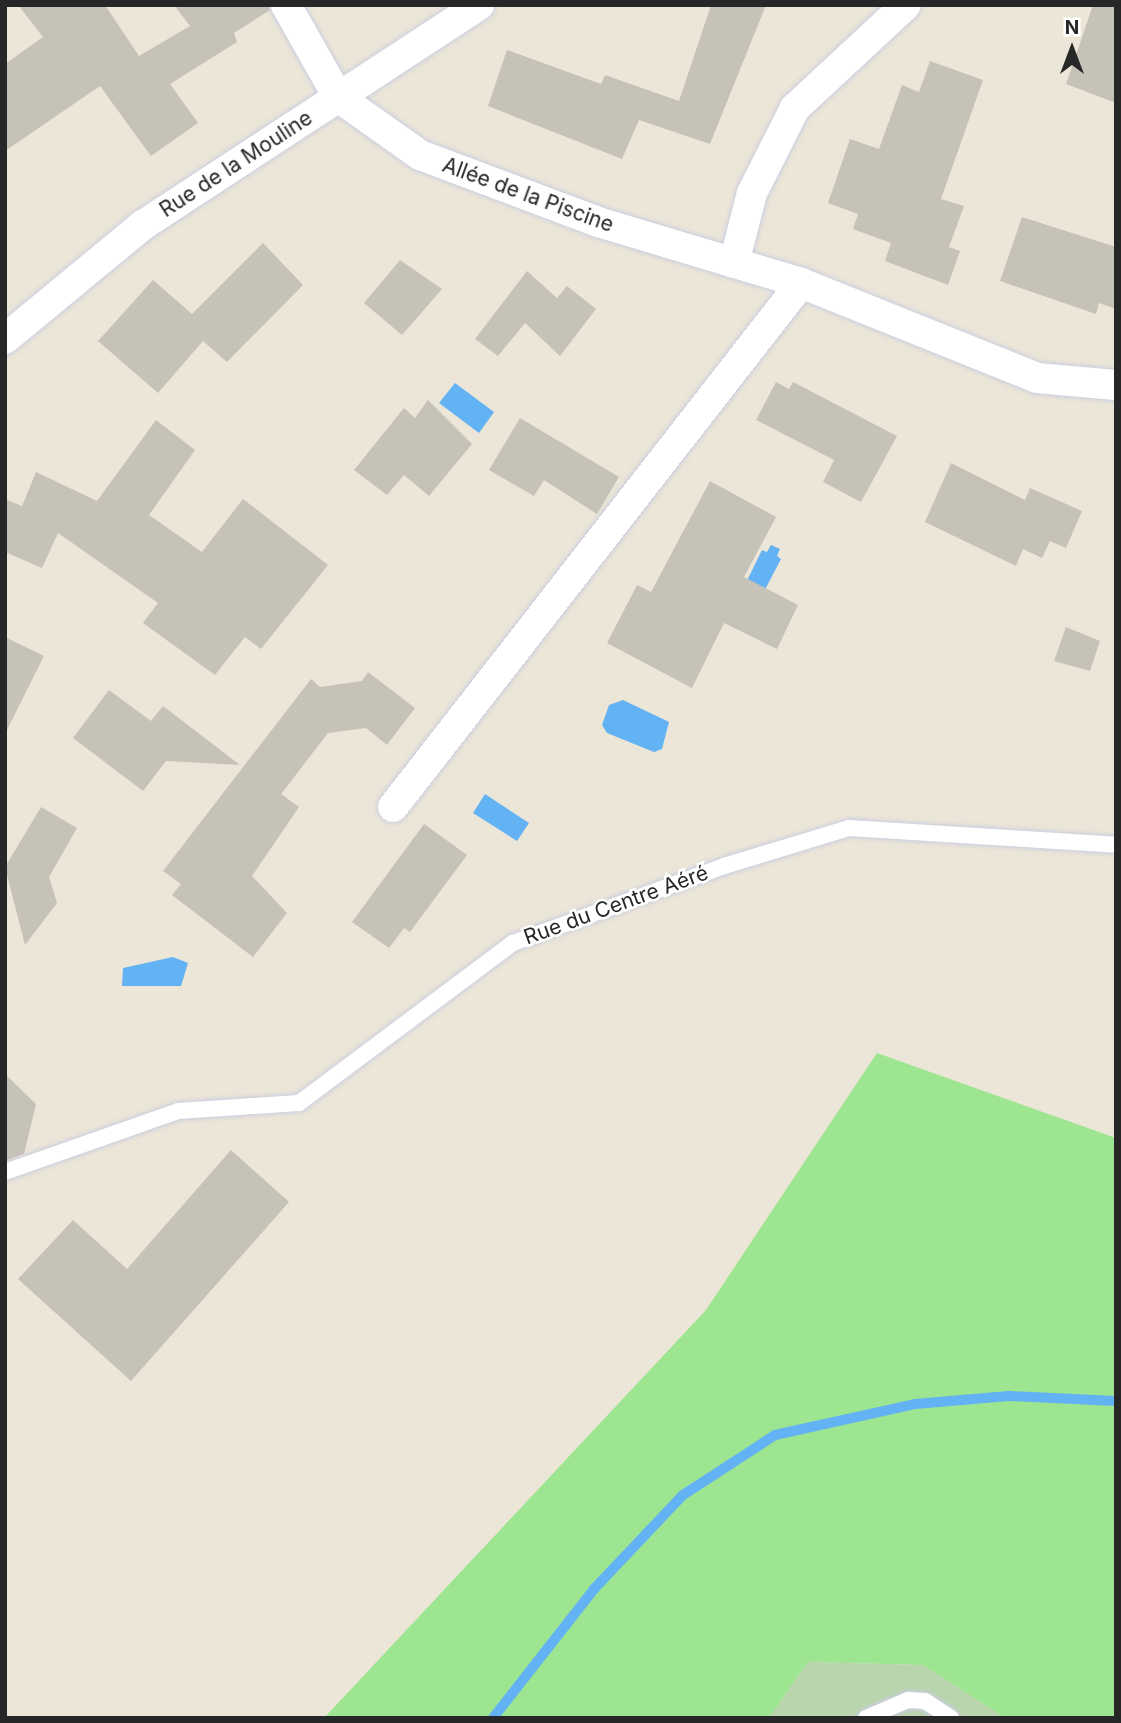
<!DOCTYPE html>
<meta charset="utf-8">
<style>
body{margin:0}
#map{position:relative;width:1121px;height:1723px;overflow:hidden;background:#ebe6d7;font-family:Inter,sans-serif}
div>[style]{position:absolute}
.green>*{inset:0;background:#9de590}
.cemetery>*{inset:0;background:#b9d5ad}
.water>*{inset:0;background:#63b2f4}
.stream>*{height:10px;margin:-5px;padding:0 5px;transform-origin:5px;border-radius:5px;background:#63b2f4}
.building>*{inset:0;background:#c6c2b7}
.roads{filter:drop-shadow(0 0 2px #cccde1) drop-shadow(0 0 2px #cccde1)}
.service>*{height:16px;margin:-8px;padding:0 8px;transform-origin:8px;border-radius:8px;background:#fff}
.minor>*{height:30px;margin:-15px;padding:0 15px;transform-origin:15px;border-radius:15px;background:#fff}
span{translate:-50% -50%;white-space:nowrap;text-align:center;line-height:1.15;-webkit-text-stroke:5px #fff;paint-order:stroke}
.street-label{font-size:21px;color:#272727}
.frame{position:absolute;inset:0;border:7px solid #272727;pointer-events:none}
.north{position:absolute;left:1037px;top:14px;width:70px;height:70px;-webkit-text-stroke:5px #fff;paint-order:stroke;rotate:0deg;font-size:19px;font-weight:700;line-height:28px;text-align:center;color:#272727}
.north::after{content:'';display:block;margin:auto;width:24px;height:32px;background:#272727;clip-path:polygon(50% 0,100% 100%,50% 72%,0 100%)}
</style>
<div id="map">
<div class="green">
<div style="clip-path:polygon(877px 1053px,1116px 1138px,1116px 1718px,1005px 1718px,923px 1665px,808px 1662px,769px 1718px,324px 1718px,706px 1310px)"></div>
</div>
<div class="cemetery">
<div style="clip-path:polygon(808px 1662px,923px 1665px,1005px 1718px,769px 1718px)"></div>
</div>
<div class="water">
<div style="clip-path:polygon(455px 383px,494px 412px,479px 433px,439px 403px)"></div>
<div style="clip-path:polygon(771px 545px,780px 549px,777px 556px,781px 559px,757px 605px,739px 597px,762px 550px,767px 552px)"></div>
<div style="clip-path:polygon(623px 700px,669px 722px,662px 749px,654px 752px,607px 733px,602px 725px,609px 705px)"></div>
<div style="clip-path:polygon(485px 794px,529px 823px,517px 841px,473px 813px)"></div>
<div style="clip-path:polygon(173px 957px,188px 963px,181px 986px,122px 986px,123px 968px)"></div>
</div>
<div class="stream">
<div style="left:493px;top:1718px;width:164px;rotate:-51.9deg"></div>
<div style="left:594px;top:1589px;width:129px;rotate:-46.6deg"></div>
<div style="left:683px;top:1495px;width:110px;rotate:-33.1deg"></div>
<div style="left:775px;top:1435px;width:143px;rotate:-12.5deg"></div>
<div style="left:915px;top:1404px;width:94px;rotate:-4.9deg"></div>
<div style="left:1009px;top:1396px;width:107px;rotate:2.7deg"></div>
</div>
<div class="building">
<div style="clip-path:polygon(18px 5px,105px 5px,139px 56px,190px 26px,174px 5px,269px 5px,270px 10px,234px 33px,237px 42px,170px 84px,198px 123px,151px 156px,100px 86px,5px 151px,5px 64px,43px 37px)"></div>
<div style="clip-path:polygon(711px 5px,766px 5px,710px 144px,639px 120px,622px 159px,488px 106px,507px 50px,601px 84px,605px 75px,679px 101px)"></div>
<div style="clip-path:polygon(1093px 5px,1116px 5px,1116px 103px,1066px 84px)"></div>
<div style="clip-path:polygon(930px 61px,983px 80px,941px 199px,964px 206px,949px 247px,960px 251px,948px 285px,885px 261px,891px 243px,853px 229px,858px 214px,828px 203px,850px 139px,879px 149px,902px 85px,919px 92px)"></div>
<div style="clip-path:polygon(1022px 217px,1116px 247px,1116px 309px,1099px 303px,1096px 314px,1000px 281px)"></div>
<div style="clip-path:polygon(263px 243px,303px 285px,227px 362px,203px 341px,158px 393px,98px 341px,153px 280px,192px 314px)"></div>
<div style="clip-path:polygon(400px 260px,442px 289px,402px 335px,364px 303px)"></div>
<div style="clip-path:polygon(527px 271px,557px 298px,567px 286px,596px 309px,560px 356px,525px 323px,498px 356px,475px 339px)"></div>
<div style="clip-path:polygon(776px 382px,789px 389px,793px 382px,897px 436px,861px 502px,823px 482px,834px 460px,756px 420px)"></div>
<div style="clip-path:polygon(428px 400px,472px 444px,429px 496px,404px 475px,387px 495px,354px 470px,404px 408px,415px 418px)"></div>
<div style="clip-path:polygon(520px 418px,619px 477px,597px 514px,544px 480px,534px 496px,489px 470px)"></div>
<div style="clip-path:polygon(156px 420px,195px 450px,149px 515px,202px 552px,243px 499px,328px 565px,261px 649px,245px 637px,215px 675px,143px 623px,158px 603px,58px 533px,42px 568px,5px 552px,5px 499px,22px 506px,36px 472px,97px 501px)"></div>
<div style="clip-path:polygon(951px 463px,1025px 500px,1030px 488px,1082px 511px,1066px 548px,1050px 541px,1042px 558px,1023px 549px,1016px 566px,925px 522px)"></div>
<div style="clip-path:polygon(710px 481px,776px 517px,744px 577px,798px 605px,777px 649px,724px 623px,692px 688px,607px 643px,637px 585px,651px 592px)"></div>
<div style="clip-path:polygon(1066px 627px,1100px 641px,1090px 671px,1054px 661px)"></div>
<div style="clip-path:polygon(5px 637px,44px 656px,5px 734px)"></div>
<div style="clip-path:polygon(368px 672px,415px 708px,387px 745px,366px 728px,328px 733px,281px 794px,299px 807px,252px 876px,287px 913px,253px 957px,172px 895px,181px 884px,163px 871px,311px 679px,320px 687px,362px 681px)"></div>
<div style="clip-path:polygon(109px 690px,151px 721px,163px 706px,240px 765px,166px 761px,143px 791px,73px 738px)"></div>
<div style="clip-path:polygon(41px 807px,77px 828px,49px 877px,57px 903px,25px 945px,5px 867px)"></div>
<div style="clip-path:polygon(424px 824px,467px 855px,410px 932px,404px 928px,389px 948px,352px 922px)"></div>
<div style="clip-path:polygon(5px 1074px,36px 1104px,24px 1154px,5px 1161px)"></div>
<div style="clip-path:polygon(231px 1150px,289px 1202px,131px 1381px,18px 1279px,73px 1220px,127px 1269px)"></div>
</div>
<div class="roads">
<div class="service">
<div style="left:5px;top:1172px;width:183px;rotate:-19.4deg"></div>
<div style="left:178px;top:1111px;width:121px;rotate:-3.8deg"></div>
<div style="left:299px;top:1103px;width:267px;rotate:-36.8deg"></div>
<div style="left:513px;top:943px;width:225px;rotate:-20deg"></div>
<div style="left:724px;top:866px;width:131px;rotate:-16.9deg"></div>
<div style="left:849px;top:828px;width:268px;rotate:3.6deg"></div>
<div style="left:866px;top:1718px;width:46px;rotate:-23.2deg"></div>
<div style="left:908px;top:1700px;width:17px;rotate:3deg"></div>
<div style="left:925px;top:1701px;width:31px;rotate:33deg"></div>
</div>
<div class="minor">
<div style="left:286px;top:5px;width:106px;rotate:60.5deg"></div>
<div style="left:338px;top:97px;width:100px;rotate:35.3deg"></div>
<div style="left:420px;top:155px;width:190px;rotate:20.6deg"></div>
<div style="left:598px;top:222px;width:212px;rotate:16.7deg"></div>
<div style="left:801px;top:283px;width:254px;rotate:21.9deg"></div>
<div style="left:1037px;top:378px;width:79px;rotate:5.1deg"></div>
<div style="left:734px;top:263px;width:72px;rotate:-75.6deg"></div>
<div style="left:752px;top:193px;width:95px;rotate:-63.2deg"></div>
<div style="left:795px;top:108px;width:151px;rotate:-42.9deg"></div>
<div style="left:5px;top:339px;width:179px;rotate:-39.6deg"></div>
<div style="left:143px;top:225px;width:402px;rotate:-33.2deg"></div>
<div style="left:393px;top:807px;width:664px;rotate:-52.09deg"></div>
</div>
</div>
<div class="street-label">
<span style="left:236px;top:164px;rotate:-33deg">Rue de la Mouline</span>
<span style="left:528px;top:195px;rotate:20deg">Allée de la Piscine</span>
<span style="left:616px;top:905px;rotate:-20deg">Rue du Centre Aéré</span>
</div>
<div class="frame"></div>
<div class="north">N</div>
</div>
